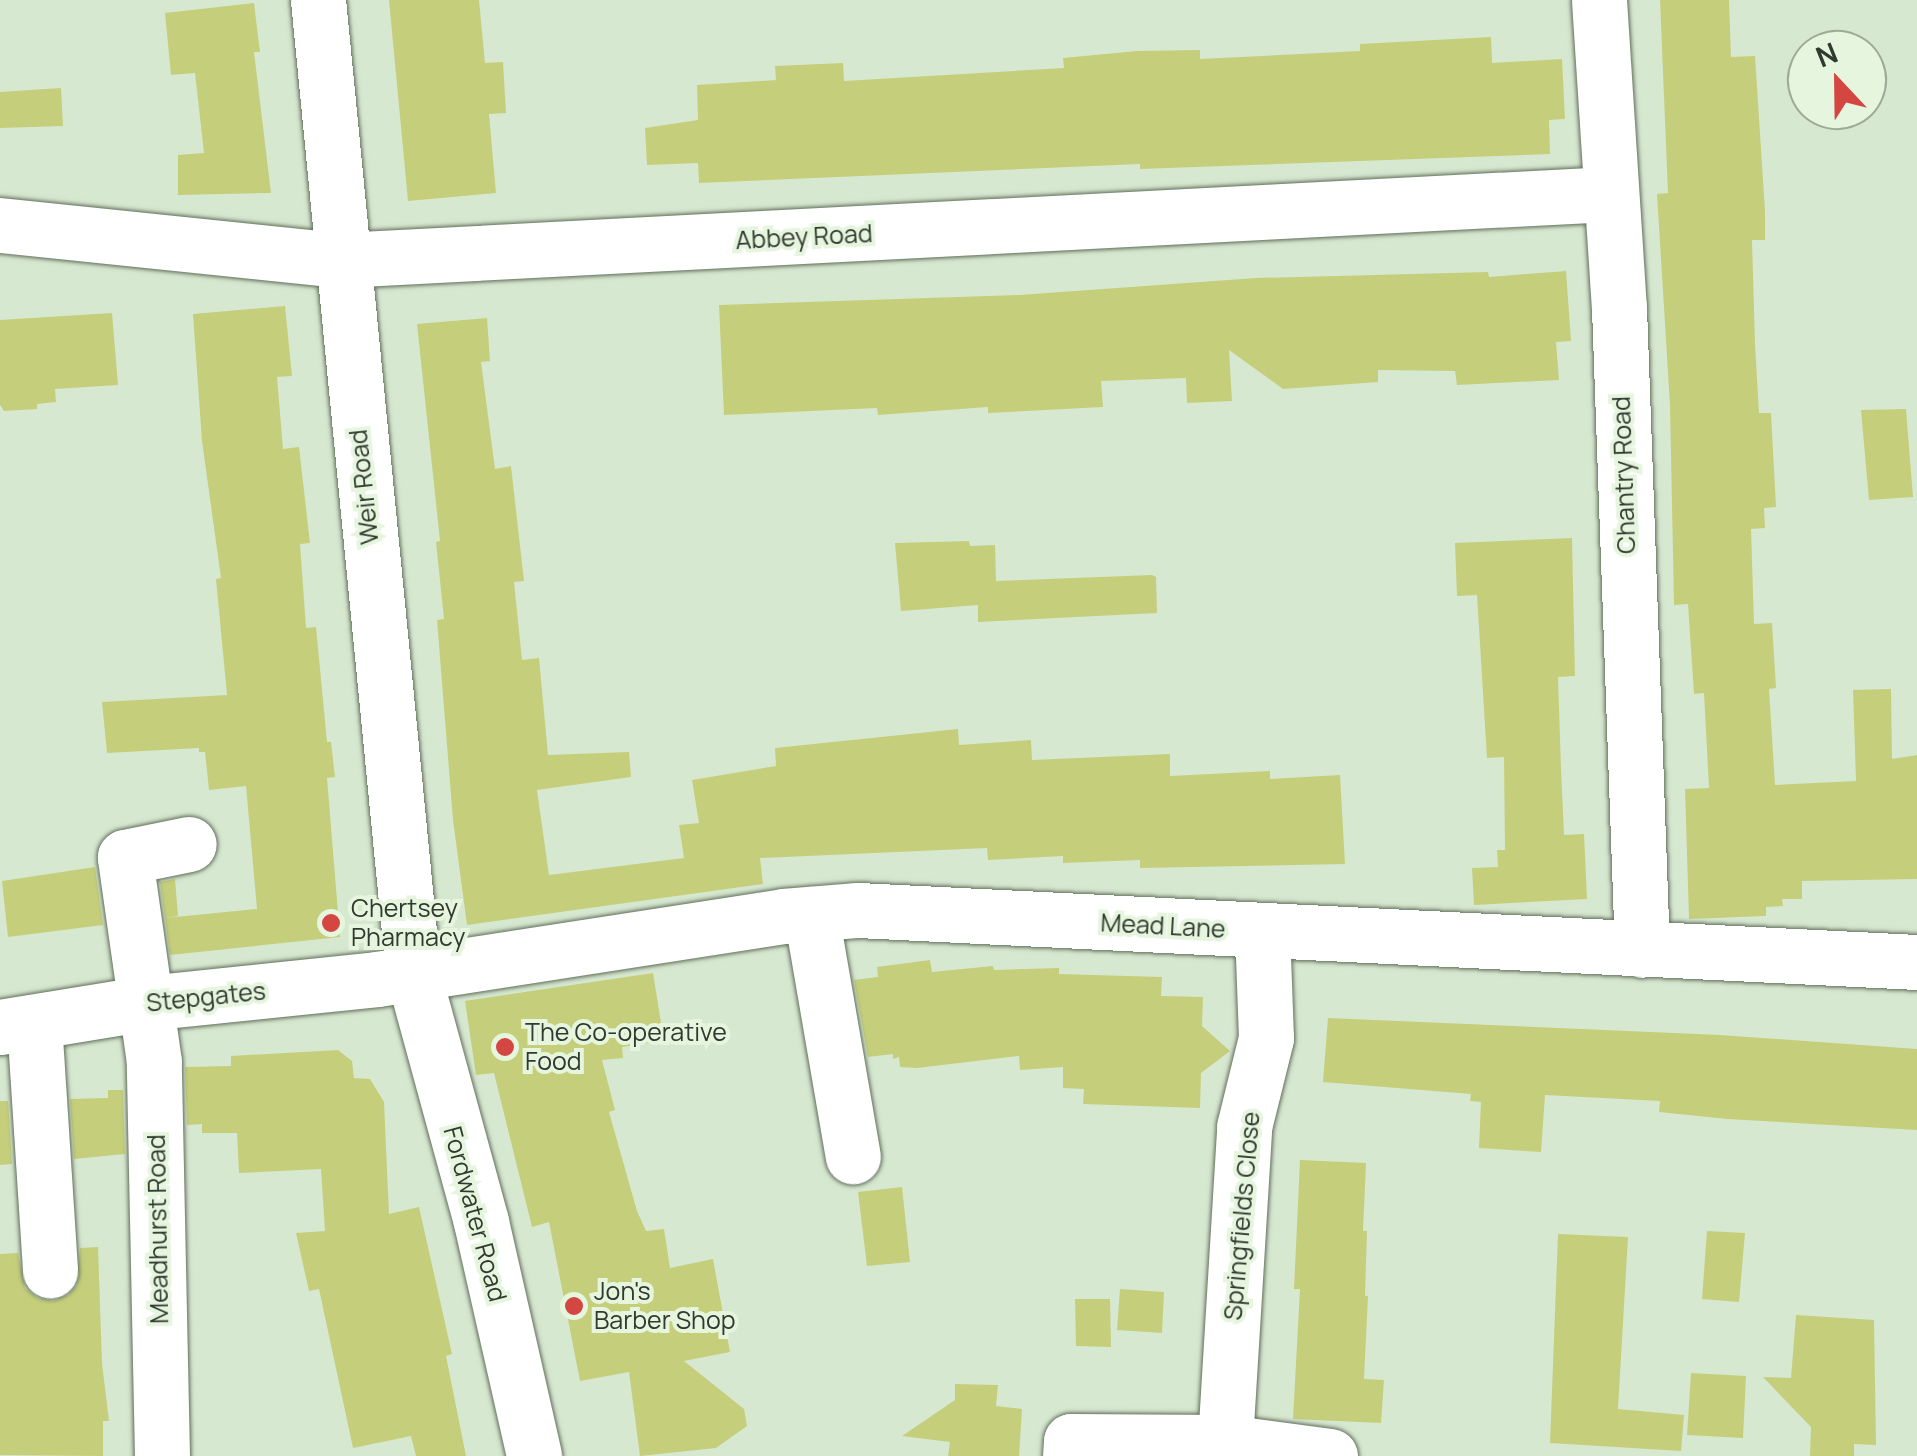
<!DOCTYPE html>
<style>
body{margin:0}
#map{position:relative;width:1917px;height:1456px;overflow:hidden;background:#d7e8d1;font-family:Manrope,sans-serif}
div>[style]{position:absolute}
.building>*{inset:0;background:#c5cf7b}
.roads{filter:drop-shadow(0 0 2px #616f5b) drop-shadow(0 0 2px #616f5b)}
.minor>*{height:55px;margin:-27.5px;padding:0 27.5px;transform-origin:27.5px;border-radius:27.5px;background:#fff}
.major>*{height:55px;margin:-27.5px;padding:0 27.5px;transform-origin:27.5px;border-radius:27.5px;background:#fff}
.dots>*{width:28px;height:28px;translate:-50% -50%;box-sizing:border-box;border:5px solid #e5f5de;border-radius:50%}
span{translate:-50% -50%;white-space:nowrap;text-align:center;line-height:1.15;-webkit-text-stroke:8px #e5f5de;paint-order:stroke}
.street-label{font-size:25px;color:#323930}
.poi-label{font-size:25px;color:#323930}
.left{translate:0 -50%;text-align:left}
.north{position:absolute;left:1787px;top:30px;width:100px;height:100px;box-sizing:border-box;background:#e5f5de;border:2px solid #9daa98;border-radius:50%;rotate:338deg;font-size:28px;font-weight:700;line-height:40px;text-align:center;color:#323930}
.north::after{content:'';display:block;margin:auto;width:35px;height:45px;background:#d44641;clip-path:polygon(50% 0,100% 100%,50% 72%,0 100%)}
</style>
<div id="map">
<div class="building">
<div style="clip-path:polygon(389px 0,479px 0,485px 63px,503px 62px,506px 113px,489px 114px,496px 193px,408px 201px)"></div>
<div style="clip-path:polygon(1660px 0,1729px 0,1731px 57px,1755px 56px,1765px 211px,1765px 240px,1752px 240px,1755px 344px,1759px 413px,1771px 413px,1776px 507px,1764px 508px,1765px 528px,1751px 529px,1754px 624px,1772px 623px,1776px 688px,1769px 689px,1775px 785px,1856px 781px,1853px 690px,1891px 689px,1892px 759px,1917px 755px,1917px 879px,1802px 881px,1802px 899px,1782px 899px,1783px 906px,1766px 907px,1766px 916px,1689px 919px,1685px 789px,1709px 788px,1704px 693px,1694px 694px,1688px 604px,1674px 605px,1670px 405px,1657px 194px,1668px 193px)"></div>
<div style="clip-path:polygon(254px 3px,260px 52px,254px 52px,271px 193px,178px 195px,178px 155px,204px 153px,195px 73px,171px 75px,165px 13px)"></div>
<div style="clip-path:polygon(1491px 37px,1492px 63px,1562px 59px,1565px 119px,1549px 120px,1550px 154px,1140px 169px,1140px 164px,699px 183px,698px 163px,647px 165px,645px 128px,698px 120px,697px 85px,776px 80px,775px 66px,843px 63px,844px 81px,1064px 68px,1063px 58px,1137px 51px,1200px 50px,1200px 59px,1360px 51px,1360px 44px)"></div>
<div style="clip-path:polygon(61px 88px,63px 126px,0 128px,0 92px)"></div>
<div style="clip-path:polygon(1566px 271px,1571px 341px,1556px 342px,1559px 380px,1457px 385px,1455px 371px,1378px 370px,1378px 382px,1283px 389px,1229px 350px,1232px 401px,1187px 403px,1186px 378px,1101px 381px,1103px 407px,988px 413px,988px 407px,878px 415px,877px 408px,724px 415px,719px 305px,1019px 295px,1256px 278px,1488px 272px,1489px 277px)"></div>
<div style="clip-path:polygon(285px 306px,292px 376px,277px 377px,283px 449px,299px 447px,310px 543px,300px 544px,306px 628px,316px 627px,327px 742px,331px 742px,335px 777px,327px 778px,340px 937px,170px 955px,165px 918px,257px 909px,246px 786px,209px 790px,205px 752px,199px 752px,199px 748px,107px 753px,102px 702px,227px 695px,216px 579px,221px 578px,202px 441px,193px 314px)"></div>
<div style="clip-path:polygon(112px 313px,118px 385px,55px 389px,56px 402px,37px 404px,37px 409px,4px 411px,0 405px,0 320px)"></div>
<div style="clip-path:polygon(487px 318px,490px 361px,481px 362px,495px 469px,511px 466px,524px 581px,514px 582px,522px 660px,539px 658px,548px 755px,629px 752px,631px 777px,537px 790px,549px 875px,684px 858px,679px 825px,699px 823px,692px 780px,776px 766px,775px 748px,958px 729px,959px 745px,1031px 740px,1032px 760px,1170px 754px,1170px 776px,1270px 771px,1270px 779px,1340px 775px,1345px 864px,1140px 868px,1140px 860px,1063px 863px,1063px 856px,988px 860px,987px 848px,760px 858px,763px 884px,467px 925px,453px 820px,437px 620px,444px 619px,436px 542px,440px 541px,417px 324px)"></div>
<div style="clip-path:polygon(1906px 409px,1913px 497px,1869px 500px,1861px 410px)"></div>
<div style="clip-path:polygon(1572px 538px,1575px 676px,1558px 677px,1561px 769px,1564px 835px,1584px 834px,1587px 899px,1474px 905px,1472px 868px,1498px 867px,1497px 850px,1505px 850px,1504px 757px,1487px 758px,1477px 595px,1457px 596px,1455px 543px)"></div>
<div style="clip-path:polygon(969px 541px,970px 546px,995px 545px,996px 581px,1152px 575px,1156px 577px,1157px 613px,978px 622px,978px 605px,901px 611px,895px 543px)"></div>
<div style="clip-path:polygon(95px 867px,103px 925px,8px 937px,2px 881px)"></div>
<div style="clip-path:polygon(175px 879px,178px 916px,165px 918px,160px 882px)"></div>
<div style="clip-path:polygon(930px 960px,932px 972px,993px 966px,994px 970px,1059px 968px,1059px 974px,1162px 977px,1161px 996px,1203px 997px,1202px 1026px,1230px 1051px,1201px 1073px,1200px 1108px,1083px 1104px,1084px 1089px,1063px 1088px,1063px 1067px,1020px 1070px,1019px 1056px,917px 1068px,900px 1067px,899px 1057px,893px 1059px,893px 1054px,868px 1057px,854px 980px,878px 977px,877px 967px)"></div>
<div style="clip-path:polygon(653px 973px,664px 1041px,622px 1047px,623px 1058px,602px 1060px,615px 1110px,609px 1112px,637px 1211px,646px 1231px,664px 1229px,670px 1268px,713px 1259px,730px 1352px,684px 1361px,744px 1409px,747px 1426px,716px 1448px,640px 1456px,629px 1372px,580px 1381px,549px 1222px,532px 1227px,494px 1073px,476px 1075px,465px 1001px)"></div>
<div style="clip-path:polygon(1328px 1018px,1720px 1035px,1917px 1049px,1917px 1130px,1727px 1119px,1659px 1112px,1660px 1101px,1545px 1095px,1541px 1152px,1479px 1148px,1481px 1102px,1470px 1101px,1471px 1094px,1323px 1082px)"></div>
<div style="clip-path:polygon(338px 1050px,352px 1061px,354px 1078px,370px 1079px,384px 1102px,389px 1214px,419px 1207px,452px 1354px,446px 1356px,466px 1456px,416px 1456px,411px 1436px,353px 1448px,319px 1289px,309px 1291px,296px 1233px,325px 1231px,321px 1169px,239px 1173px,237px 1133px,202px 1133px,202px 1124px,187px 1125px,185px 1067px,231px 1066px,231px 1056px)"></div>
<div style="clip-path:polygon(108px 1090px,123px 1090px,125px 1154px,74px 1159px,70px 1099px,108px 1098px)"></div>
<div style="clip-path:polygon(0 1101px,8px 1101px,12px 1164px,0 1165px)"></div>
<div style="clip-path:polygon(1300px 1160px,1366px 1163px,1363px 1231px,1367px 1231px,1365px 1296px,1368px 1296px,1364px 1379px,1384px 1380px,1381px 1423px,1293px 1419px,1300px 1289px,1294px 1289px)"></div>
<div style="clip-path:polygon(902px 1187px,910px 1262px,867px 1266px,858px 1192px)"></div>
<div style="clip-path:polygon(1707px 1231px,1745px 1233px,1739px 1302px,1702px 1299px)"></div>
<div style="clip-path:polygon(1558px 1234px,1628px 1237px,1618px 1409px,1684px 1415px,1681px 1451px,1550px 1443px)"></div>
<div style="clip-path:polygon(98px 1247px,102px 1363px,109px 1421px,103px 1421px,103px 1456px,0 1455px,0 1254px,18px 1253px,25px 1288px,37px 1298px,53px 1301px,68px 1295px,77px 1285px,80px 1248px)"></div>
<div style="clip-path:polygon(1120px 1289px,1164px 1292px,1162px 1333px,1117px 1330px)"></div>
<div style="clip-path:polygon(1075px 1299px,1110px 1299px,1111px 1347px,1076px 1346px)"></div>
<div style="clip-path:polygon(1796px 1315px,1874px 1320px,1876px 1445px,1854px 1444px,1854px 1456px,1810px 1456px,1811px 1427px,1763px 1377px,1791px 1378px)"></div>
<div style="clip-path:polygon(1691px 1373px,1746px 1376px,1743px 1438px,1687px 1435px)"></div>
<div style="clip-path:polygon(955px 1384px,998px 1385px,996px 1406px,1022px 1409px,1019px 1456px,948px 1456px,950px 1442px,902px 1436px,955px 1400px)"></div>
</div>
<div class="roads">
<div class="minor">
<div style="left:1599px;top:0;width:309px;rotate:86.3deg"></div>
<div style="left:1619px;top:308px;width:642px;rotate:87.95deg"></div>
<div style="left:0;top:225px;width:343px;rotate:5.9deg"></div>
<div style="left:341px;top:260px;width:1270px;rotate:-2.98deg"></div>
<div style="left:811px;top:914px;width:246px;rotate:80.2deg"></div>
<div style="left:34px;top:1022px;width:249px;rotate:86.3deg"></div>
<div style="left:0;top:1027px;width:148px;rotate:-9.3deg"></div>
<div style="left:146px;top:1003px;width:232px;rotate:-5.9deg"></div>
<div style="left:377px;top:979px;width:411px;rotate:-8.8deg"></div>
<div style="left:783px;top:916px;width:75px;rotate:-4.6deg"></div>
<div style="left:858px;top:910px;width:1060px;rotate:2.81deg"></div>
<div style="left:1225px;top:1442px;width:316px;rotate:-86.5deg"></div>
<div style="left:1244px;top:1127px;width:92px;rotate:-76.1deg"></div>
<div style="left:1266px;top:1038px;width:107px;rotate:-92.1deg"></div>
<div style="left:162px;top:1456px;width:394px;rotate:-91.2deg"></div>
<div style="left:154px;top:1062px;width:207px;rotate:-98.1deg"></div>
<div style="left:125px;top:857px;width:65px;rotate:-11.5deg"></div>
<div style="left:1070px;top:1456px;width:15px;rotate:-86deg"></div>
<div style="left:1071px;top:1441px;width:154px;rotate:0.4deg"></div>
<div style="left:1225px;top:1442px;width:106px;rotate:7.6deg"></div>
</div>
<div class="major">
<div style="left:318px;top:0;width:978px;rotate:84.42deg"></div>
<div style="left:413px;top:973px;width:258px;rotate:74.7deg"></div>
<div style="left:481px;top:1222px;width:240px;rotate:77.2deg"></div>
</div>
</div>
<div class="dots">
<div style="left:331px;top:923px;background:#d44641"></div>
<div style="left:505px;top:1047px;background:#d44641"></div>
<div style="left:574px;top:1306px;background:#d44641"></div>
</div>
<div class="street-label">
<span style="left:804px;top:237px;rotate:-3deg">Abbey Road</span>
<span style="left:1624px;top:475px;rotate:-92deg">Chantry Road</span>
<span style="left:364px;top:487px;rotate:-96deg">Weir Road</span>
<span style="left:1163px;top:926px;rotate:3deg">Mead Lane</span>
<span style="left:206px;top:997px;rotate:-6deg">Stepgates</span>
<span style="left:475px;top:1214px;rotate:75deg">Fordwater Road</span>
<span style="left:1242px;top:1216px;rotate:-85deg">Springfields Close</span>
<span style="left:158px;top:1229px;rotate:-91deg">Meadhurst Road</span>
</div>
<div class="poi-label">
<span class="left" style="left:351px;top:923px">Chertsey<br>Pharmacy</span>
<span class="left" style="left:525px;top:1047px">The Co-operative<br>Food</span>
<span class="left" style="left:594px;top:1306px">Jon's<br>Barber Shop</span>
</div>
<div class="north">N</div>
</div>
